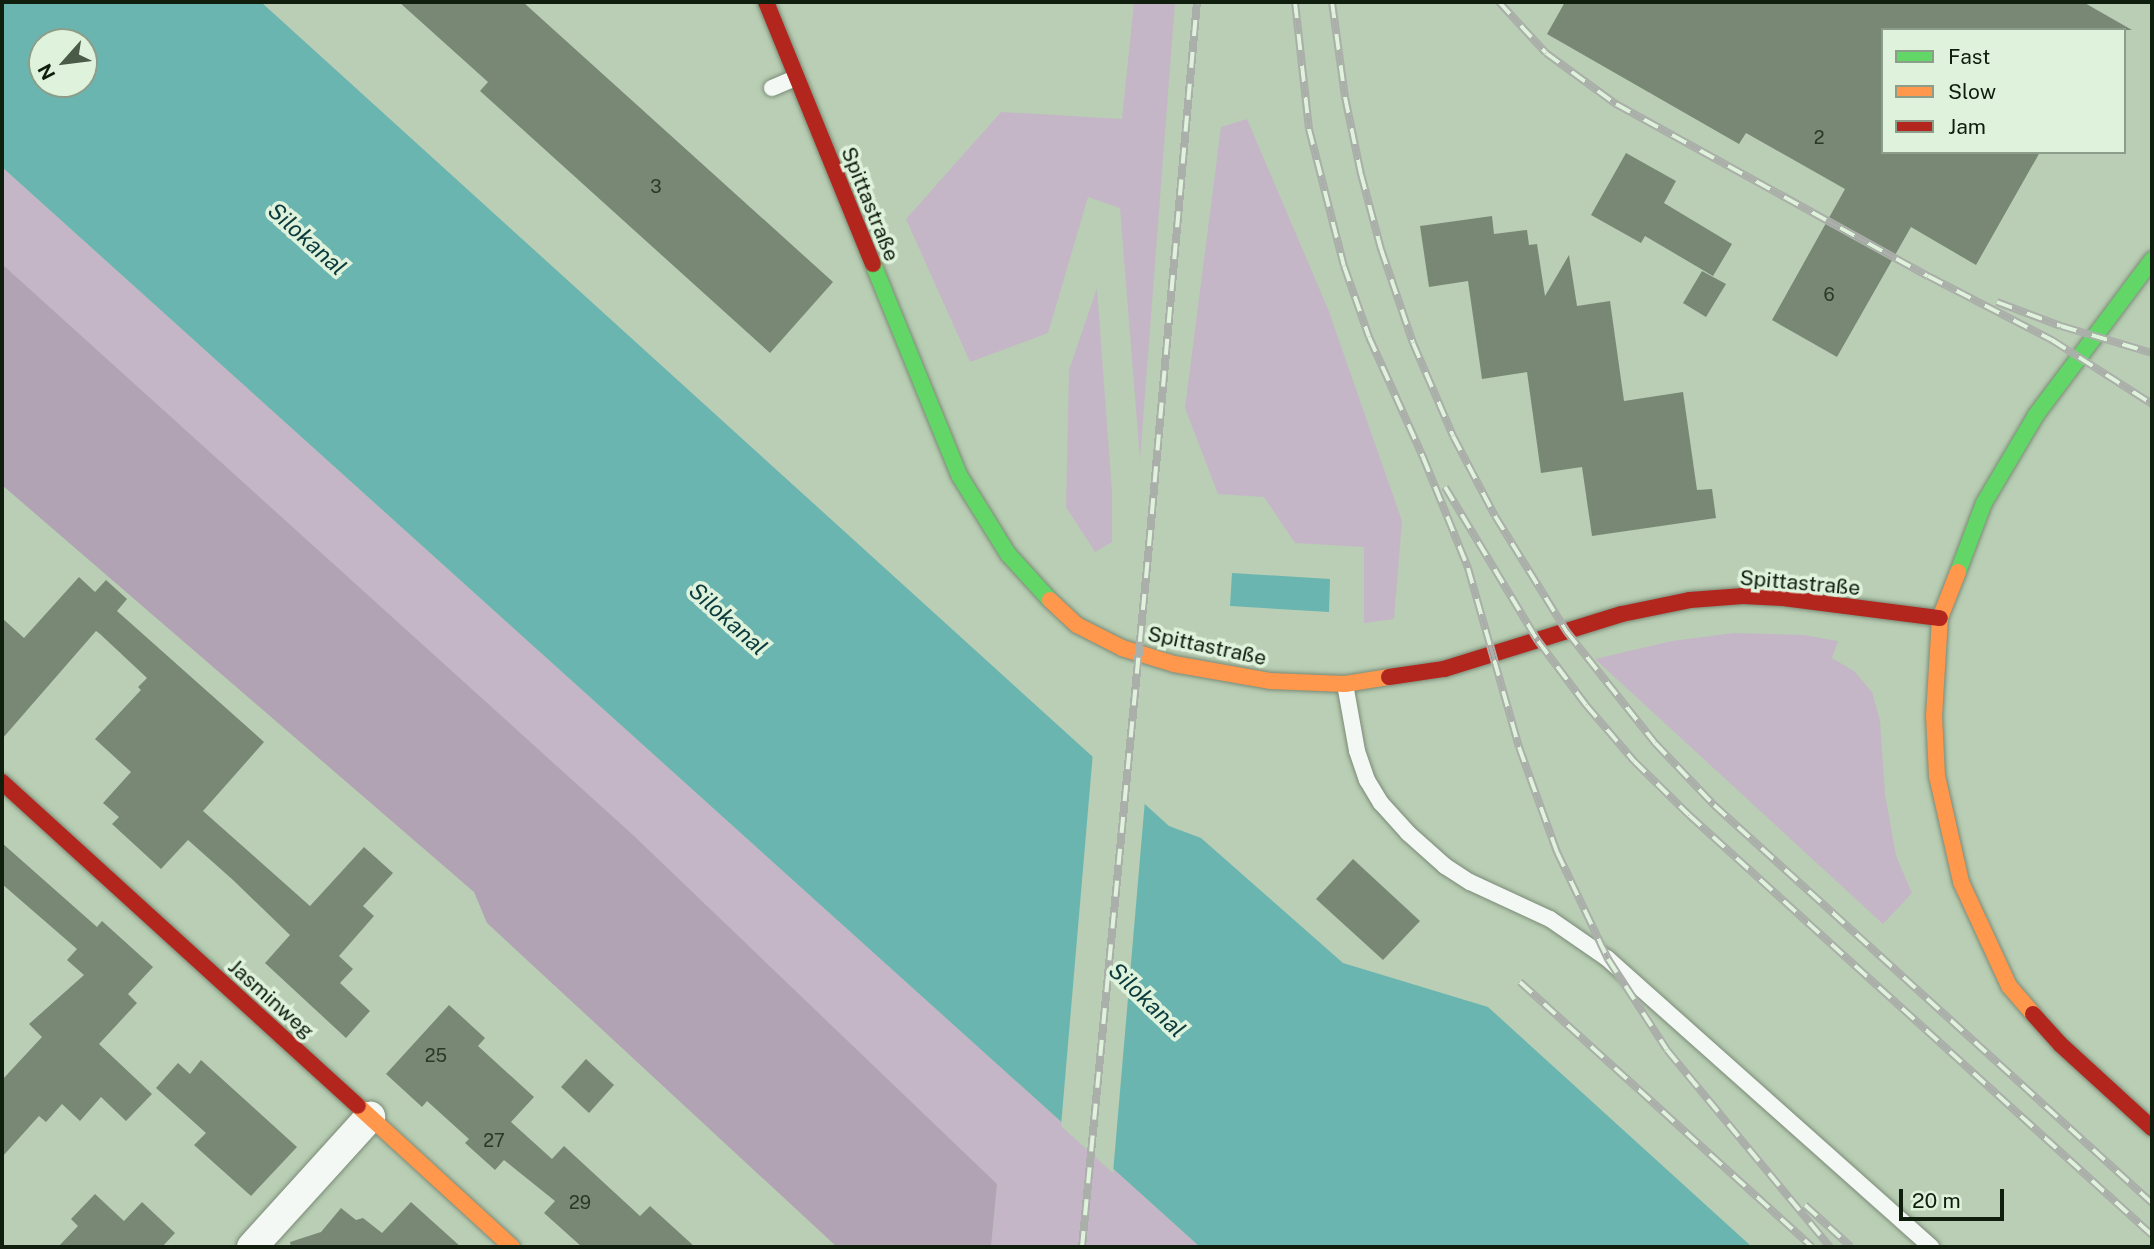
<!DOCTYPE html>
<meta charset="utf-8">
<style>
body{margin:0}
#map{position:relative;width:2154px;height:1249px;overflow:hidden;background:#b9ceb4;font-family:"Public Sans",sans-serif}
div>[style]{position:absolute}
.green>*{inset:0;background:#c5b6c7}
.forest>*{inset:0;background:#b1a3b3}
.water>*{inset:0;background:#6bb5b1}
.pier>*{inset:0;background:#b9ceb4}
.building>*{inset:0;background:#788875}
.roads{filter:drop-shadow(0 0 2px #7a8a76) drop-shadow(0 0 2px #7a8a76)}
.lane>*{height:16px;margin:-8px;padding:0 8px;transform-origin:8px;border-radius:8px;background:#f4f8f4}
.street>*{height:30px;margin:-15px;padding:0 15px;transform-origin:15px;border-radius:15px;background:#f4f8f4}
.fast>*{height:16px;margin:-8px;padding:0 8px;transform-origin:8px;border-radius:8px;background:#63d668}
.slow>*{height:16px;margin:-8px;padding:0 8px;transform-origin:8px;border-radius:8px;background:#ff974d}
.jam>*{height:16px;margin:-8px;padding:0 8px;transform-origin:8px;border-radius:8px;background:#b3261e}
.rail>*{height:8px;margin-top:-4px;transform-origin:0;background:repeating-linear-gradient(90deg,#dff3dc 0 16px,#abafaa 0 32px);box-sizing:border-box;border-block:2px solid #abafaa}
span{translate:-50% -50%;white-space:nowrap;text-align:center;line-height:1.15;-webkit-text-stroke:7px #dff3dc;paint-order:stroke}
.number-label{font-size:18px;color:#293827}
.number-label span{-webkit-text-stroke-width:0}
.street-label{font-size:21px;color:#0f1e0d}
.water-label{font-size:23px;color:#0b3a3d;font-style:italic}
.frame{position:absolute;inset:0;border:4px solid #0f1e0d;pointer-events:none}
.legend{position:absolute;left:1881px;top:28px;width:245px;height:126px;box-sizing:border-box;background:#dff3dc;border:2px solid #8c9e89;margin:0;padding:9px 12px;list-style:none;font-size:21px;color:#0f1e0d}
.legend li{display:flex;align-items:center;gap:14px;height:35px}
.legend b{width:35px;border:2px solid #8c9e89}
.north{position:absolute;left:28px;top:28px;width:70px;height:70px;box-sizing:border-box;background:#dff3dc;border:2px solid #8c9e89;border-radius:50%;rotate:242deg;font-size:19px;font-weight:700;line-height:28px;text-align:center;color:#0f1e0d}
.north::after{content:'';display:block;margin:auto;width:24px;height:32px;background:#4a5c47;clip-path:polygon(50% 0,100% 100%,50% 72%,0 100%)}
.scale{position:absolute;left:1899px;top:1189px;width:105px;height:32px;box-sizing:border-box;border:4px solid #0f1e0d;border-top:0;padding-left:9px;font-size:21px;line-height:24px;white-space:nowrap;color:#0f1e0d;-webkit-text-stroke:5px #dff3dc;paint-order:stroke}
</style>
<div id="map">
<div class="green">
<div style="clip-path:polygon(1134px 2px,1175px 2px,1140px 460px,1120px 208px,1088px 197px,1048px 333px,970px 362px,906px 219px,1001px 112px,1122px 119px)"></div>
<div style="clip-path:polygon(1247px 119px,1328px 309px,1402px 521px,1394px 619px,1364px 623px,1364px 547px,1295px 543px,1264px 497px,1218px 494px,1185px 408px,1221px 127px)"></div>
<div style="clip-path:polygon(2px 167px,1016px 1081px,1200px 1247px,991px 1247px,997px 1184px,632px 834px,2px 264px)"></div>
<div style="clip-path:polygon(1097px 288px,1112px 493px,1112px 542px,1095px 552px,1066px 507px,1069px 370px)"></div>
<div style="clip-path:polygon(1734px 633px,1804px 635px,1838px 641px,1832px 658px,1854px 671px,1872px 692px,1880px 721px,1885px 794px,1896px 856px,1912px 893px,1883px 924px,1595px 659px,1672px 641px)"></div>
</div>
<div class="forest">
<div style="clip-path:polygon(2px 264px,632px 834px,997px 1184px,991px 1247px,837px 1247px,487px 923px,474px 892px,2px 485px)"></div>
</div>
<div class="water">
<div style="clip-path:polygon(evenodd,2px 2px,261px 2px,1169px 826px,1201px 838px,1343px 963px,1488px 1007px,1752px 1247px,1200px 1247px,2px 167px,2px 2px,42px 42px,84px 42px,84px 84px,42px 84px,42px 42px)"></div>
<div style="clip-path:polygon(1232px 573px,1330px 579px,1329px 612px,1230px 606px)"></div>
</div>
<div class="pier">
<div style="clip-path:polygon(1093px 752px,1145px 800px,1113px 1173px,1061px 1126px)"></div>
</div>
<div class="building">
<div style="clip-path:polygon(399px 2px,523px 2px,833px 282px,770px 353px,480px 91px,488px 82px)"></div>
<div style="clip-path:polygon(1565px 2px,2083px 2px,2132px 30px,1883px 30px,1883px 152px,2040px 152px,1976px 265px,1911px 227px,1837px 357px,1772px 320px,1845px 189px,1746px 133px,1739px 144px,1547px 34px)"></div>
<div style="clip-path:polygon(1626px 153px,1676px 181px,1664px 203px,1732px 244px,1713px 276px,1645px 236px,1641px 243px,1591px 215px)"></div>
<div style="clip-path:polygon(1492px 216px,1494px 234px,1527px 230px,1529px 245px,1537px 244px,1545px 296px,1569px 255px,1577px 306px,1610px 301px,1624px 401px,1683px 392px,1697px 490px,1712px 489px,1716px 518px,1592px 536px,1582px 467px,1541px 473px,1527px 372px,1482px 379px,1468px 281px,1429px 287px,1420px 226px)"></div>
<div style="clip-path:polygon(1702px 271px,1726px 284px,1706px 317px,1683px 303px)"></div>
<div style="clip-path:polygon(79px 577px,95px 592px,106px 580px,127px 599px,117px 611px,264px 742px,203px 811px,310px 906px,364px 847px,393px 873px,363px 906px,374px 916px,339px 956px,353px 969px,340px 983px,370px 1011px,346px 1038px,265px 963px,290px 935px,233px 880px,188px 840px,161px 869px,112px 824px,119px 817px,103px 803px,131px 772px,95px 739px,141px 690px,138px 687px,147px 678px,100px 634px,96px 631px,2px 739px,2px 618px,24px 638px)"></div>
<div style="clip-path:polygon(2px 843px,97px 927px,102px 921px,153px 967px,128px 994px,137px 1003px,99px 1044px,152px 1094px,126px 1121px,101px 1097px,80px 1121px,62px 1104px,46px 1122px,39px 1116px,2px 1157px,2px 1080px,42px 1037px,29px 1024px,84px 975px,67px 960px,77px 949px,2px 884px)"></div>
<div style="clip-path:polygon(1353px 859px,1420px 921px,1383px 960px,1316px 899px)"></div>
<div style="clip-path:polygon(449px 1005px,485px 1038px,478px 1046px,534px 1097px,511px 1122px,552px 1159px,564px 1146px,640px 1216px,650px 1206px,695px 1247px,582px 1247px,544px 1213px,555px 1201px,504px 1160px,495px 1170px,465px 1143px,469px 1139px,427px 1101px,422px 1107px,386px 1074px)"></div>
<div style="clip-path:polygon(586px 1059px,614px 1085px,589px 1113px,561px 1087px)"></div>
<div style="clip-path:polygon(201px 1060px,297px 1147px,251px 1196px,194px 1145px,206px 1133px,156px 1088px,178px 1063px,190px 1074px)"></div>
<div style="clip-path:polygon(95px 1194px,124px 1221px,142px 1202px,175px 1233px,162px 1247px,58px 1247px,78px 1226px,71px 1219px)"></div>
<div style="clip-path:polygon(411px 1202px,461px 1247px,291px 1247px,290px 1242px,321px 1232px,341px 1208px,356px 1220px,363px 1218px,382px 1233px)"></div>
</div>
<div class="roads">
<div class="lane">
<div style="left:772px;top:88px;width:26px;rotate:-23deg"></div>
<div style="left:1345px;top:684px;width:68px;rotate:79.8deg"></div>
<div style="left:1357px;top:751px;width:31px;rotate:71deg"></div>
<div style="left:1367px;top:780px;width:27px;rotate:59deg"></div>
<div style="left:1381px;top:803px;width:40px;rotate:48deg"></div>
<div style="left:1408px;top:833px;width:50px;rotate:41.7deg"></div>
<div style="left:1445px;top:866px;width:30px;rotate:33deg"></div>
<div style="left:1470px;top:882px;width:88px;rotate:24.8deg"></div>
<div style="left:1550px;top:919px;width:70px;rotate:34.6deg"></div>
<div style="left:1608px;top:959px;width:433px;rotate:41.7deg"></div>
</div>
<div class="street">
<div style="left:252px;top:1247px;width:176px;rotate:-47.8deg"></div>
</div>
<div class="fast">
<div style="left:873px;top:264px;width:228px;rotate:67.8deg"></div>
<div style="left:959px;top:475px;width:93px;rotate:58.2deg"></div>
<div style="left:1008px;top:554px;width:62px;rotate:47.6deg"></div>
<div style="left:1958px;top:572px;width:74px;rotate:-69.4deg"></div>
<div style="left:1984px;top:503px;width:102px;rotate:-59.4deg"></div>
<div style="left:2036px;top:415px;width:194px;rotate:-53.2deg"></div>
</div>
<div class="slow">
<div style="left:1958px;top:572px;width:49px;rotate:111.4deg"></div>
<div style="left:1940px;top:618px;width:97px;rotate:93.5deg"></div>
<div style="left:1934px;top:715px;width:61px;rotate:87.2deg"></div>
<div style="left:1937px;top:776px;width:109px;rotate:77.2deg"></div>
<div style="left:1961px;top:882px;width:115px;rotate:65.2deg"></div>
<div style="left:2009px;top:986px;width:37px;rotate:49deg"></div>
<div style="left:1050px;top:600px;width:37px;rotate:43deg"></div>
<div style="left:1077px;top:625px;width:51px;rotate:27.1deg"></div>
<div style="left:1122px;top:648px;width:54px;rotate:17.1deg"></div>
<div style="left:1174px;top:664px;width:97px;rotate:10deg"></div>
<div style="left:1270px;top:681px;width:75px;rotate:2.3deg"></div>
<div style="left:1345px;top:684px;width:45px;rotate:-9deg"></div>
<div style="left:358px;top:1106px;width:209px;rotate:42.5deg"></div>
</div>
<div class="jam">
<div style="left:766px;top:2px;width:283px;rotate:67.8deg"></div>
<div style="left:1389px;top:677px;width:56px;rotate:-8.3deg"></div>
<div style="left:1444px;top:669px;width:186px;rotate:-17.2deg"></div>
<div style="left:1622px;top:614px;width:69px;rotate:-11.6deg"></div>
<div style="left:1690px;top:600px;width:53px;rotate:-4.3deg"></div>
<div style="left:1743px;top:596px;width:40px;rotate:2.9deg"></div>
<div style="left:1783px;top:598px;width:158px;rotate:7.3deg"></div>
<div style="left:2px;top:782px;width:481px;rotate:42.3deg"></div>
<div style="left:2033px;top:1014px;width:40px;rotate:48deg"></div>
<div style="left:2060px;top:1044px;width:125px;rotate:42.4deg"></div>
</div>
</div>
<div class="rail">
<div style="left:1295px;top:2px;width:128px;rotate:83.7deg"></div>
<div style="left:1309px;top:129px;width:141px;rotate:75.7deg"></div>
<div style="left:1344px;top:266px;width:75px;rotate:70.6deg"></div>
<div style="left:1369px;top:337px;width:132px;rotate:65.8deg"></div>
<div style="left:1423px;top:457px;width:120px;rotate:67.9deg"></div>
<div style="left:1468px;top:568px;width:186px;rotate:74.1deg"></div>
<div style="left:1519px;top:747px;width:112px;rotate:70.1deg"></div>
<div style="left:1557px;top:852px;width:119px;rotate:64.5deg"></div>
<div style="left:1608px;top:959px;width:108px;rotate:57deg"></div>
<div style="left:1667px;top:1050px;width:256px;rotate:50.4deg"></div>
<div style="left:1332px;top:2px;width:96px;rotate:82.2deg"></div>
<div style="left:1345px;top:97px;width:79px;rotate:78.3deg"></div>
<div style="left:1361px;top:174px;width:78px;rotate:75.1deg"></div>
<div style="left:1381px;top:249px;width:99px;rotate:71.2deg"></div>
<div style="left:1413px;top:343px;width:101px;rotate:66.7deg"></div>
<div style="left:1453px;top:436px;width:90px;rotate:62.3deg"></div>
<div style="left:1495px;top:516px;width:137px;rotate:58.2deg"></div>
<div style="left:1567px;top:632px;width:142px;rotate:51.6deg"></div>
<div style="left:1655px;top:743px;width:86px;rotate:46.4deg"></div>
<div style="left:1714px;top:805px;width:592px;rotate:42.26deg"></div>
<div style="left:1499px;top:2px;width:69px;rotate:47.3deg"></div>
<div style="left:1546px;top:53px;width:87px;rotate:36.1deg"></div>
<div style="left:1616px;top:104px;width:356px;rotate:28.9deg"></div>
<div style="left:1928px;top:276px;width:140px;rotate:27.3deg"></div>
<div style="left:2052px;top:340px;width:119px;rotate:32.6deg"></div>
<div style="left:1997px;top:302px;width:68px;rotate:20.6deg"></div>
<div style="left:2061px;top:326px;width:95px;rotate:16.5deg"></div>
<div style="left:1445px;top:487px;width:180px;rotate:58.9deg"></div>
<div style="left:1538px;top:641px;width:80px;rotate:53.1deg"></div>
<div style="left:1586px;top:705px;width:74px;rotate:49.4deg"></div>
<div style="left:1634px;top:761px;width:77px;rotate:44.5deg"></div>
<div style="left:1689px;top:815px;width:625px;rotate:42.21deg"></div>
<div style="left:1520px;top:982px;width:394px;rotate:42.2deg"></div>
<div style="left:1805px;top:1205px;width:62px;rotate:42.4deg"></div>
<div style="left:1082px;top:1247px;width:704px;rotate:-84.54deg"></div>
<div style="left:1149px;top:546px;width:546px;rotate:-84.96deg"></div>
</div>
<div class="number-label">
<span style="left:1819px;top:138px">2</span>
<span style="left:656px;top:187px">3</span>
<span style="left:1829px;top:295px">6</span>
<span style="left:436px;top:1056px">25</span>
<span style="left:494px;top:1141px">27</span>
<span style="left:580px;top:1203px">29</span>
</div>
<div class="street-label">
<span style="left:870px;top:204px;rotate:68deg">Spittastraße</span>
<span style="left:1800px;top:583px;rotate:5deg">Spittastraße</span>
<span style="left:1207px;top:646px;rotate:12deg">Spittastraße</span>
<span style="left:271px;top:999px;rotate:42deg">Jasminweg</span>
</div>
<div class="water-label">
<span style="left:307px;top:239px;rotate:42deg">Silokanal</span>
<span style="left:728px;top:619px;rotate:42deg">Silokanal</span>
<span style="left:1147px;top:1000px;rotate:44deg">Silokanal</span>
</div>
<div class="frame"></div>
<ul class="legend">
<li><b style="height:9px;background:#63d668"></b>Fast</li>
<li><b style="height:9px;background:#ff974d"></b>Slow</li>
<li><b style="height:9px;background:#b3261e"></b>Jam</li>
</ul>
<div class="north">N</div>
<div class="scale">20 m</div>
</div>
